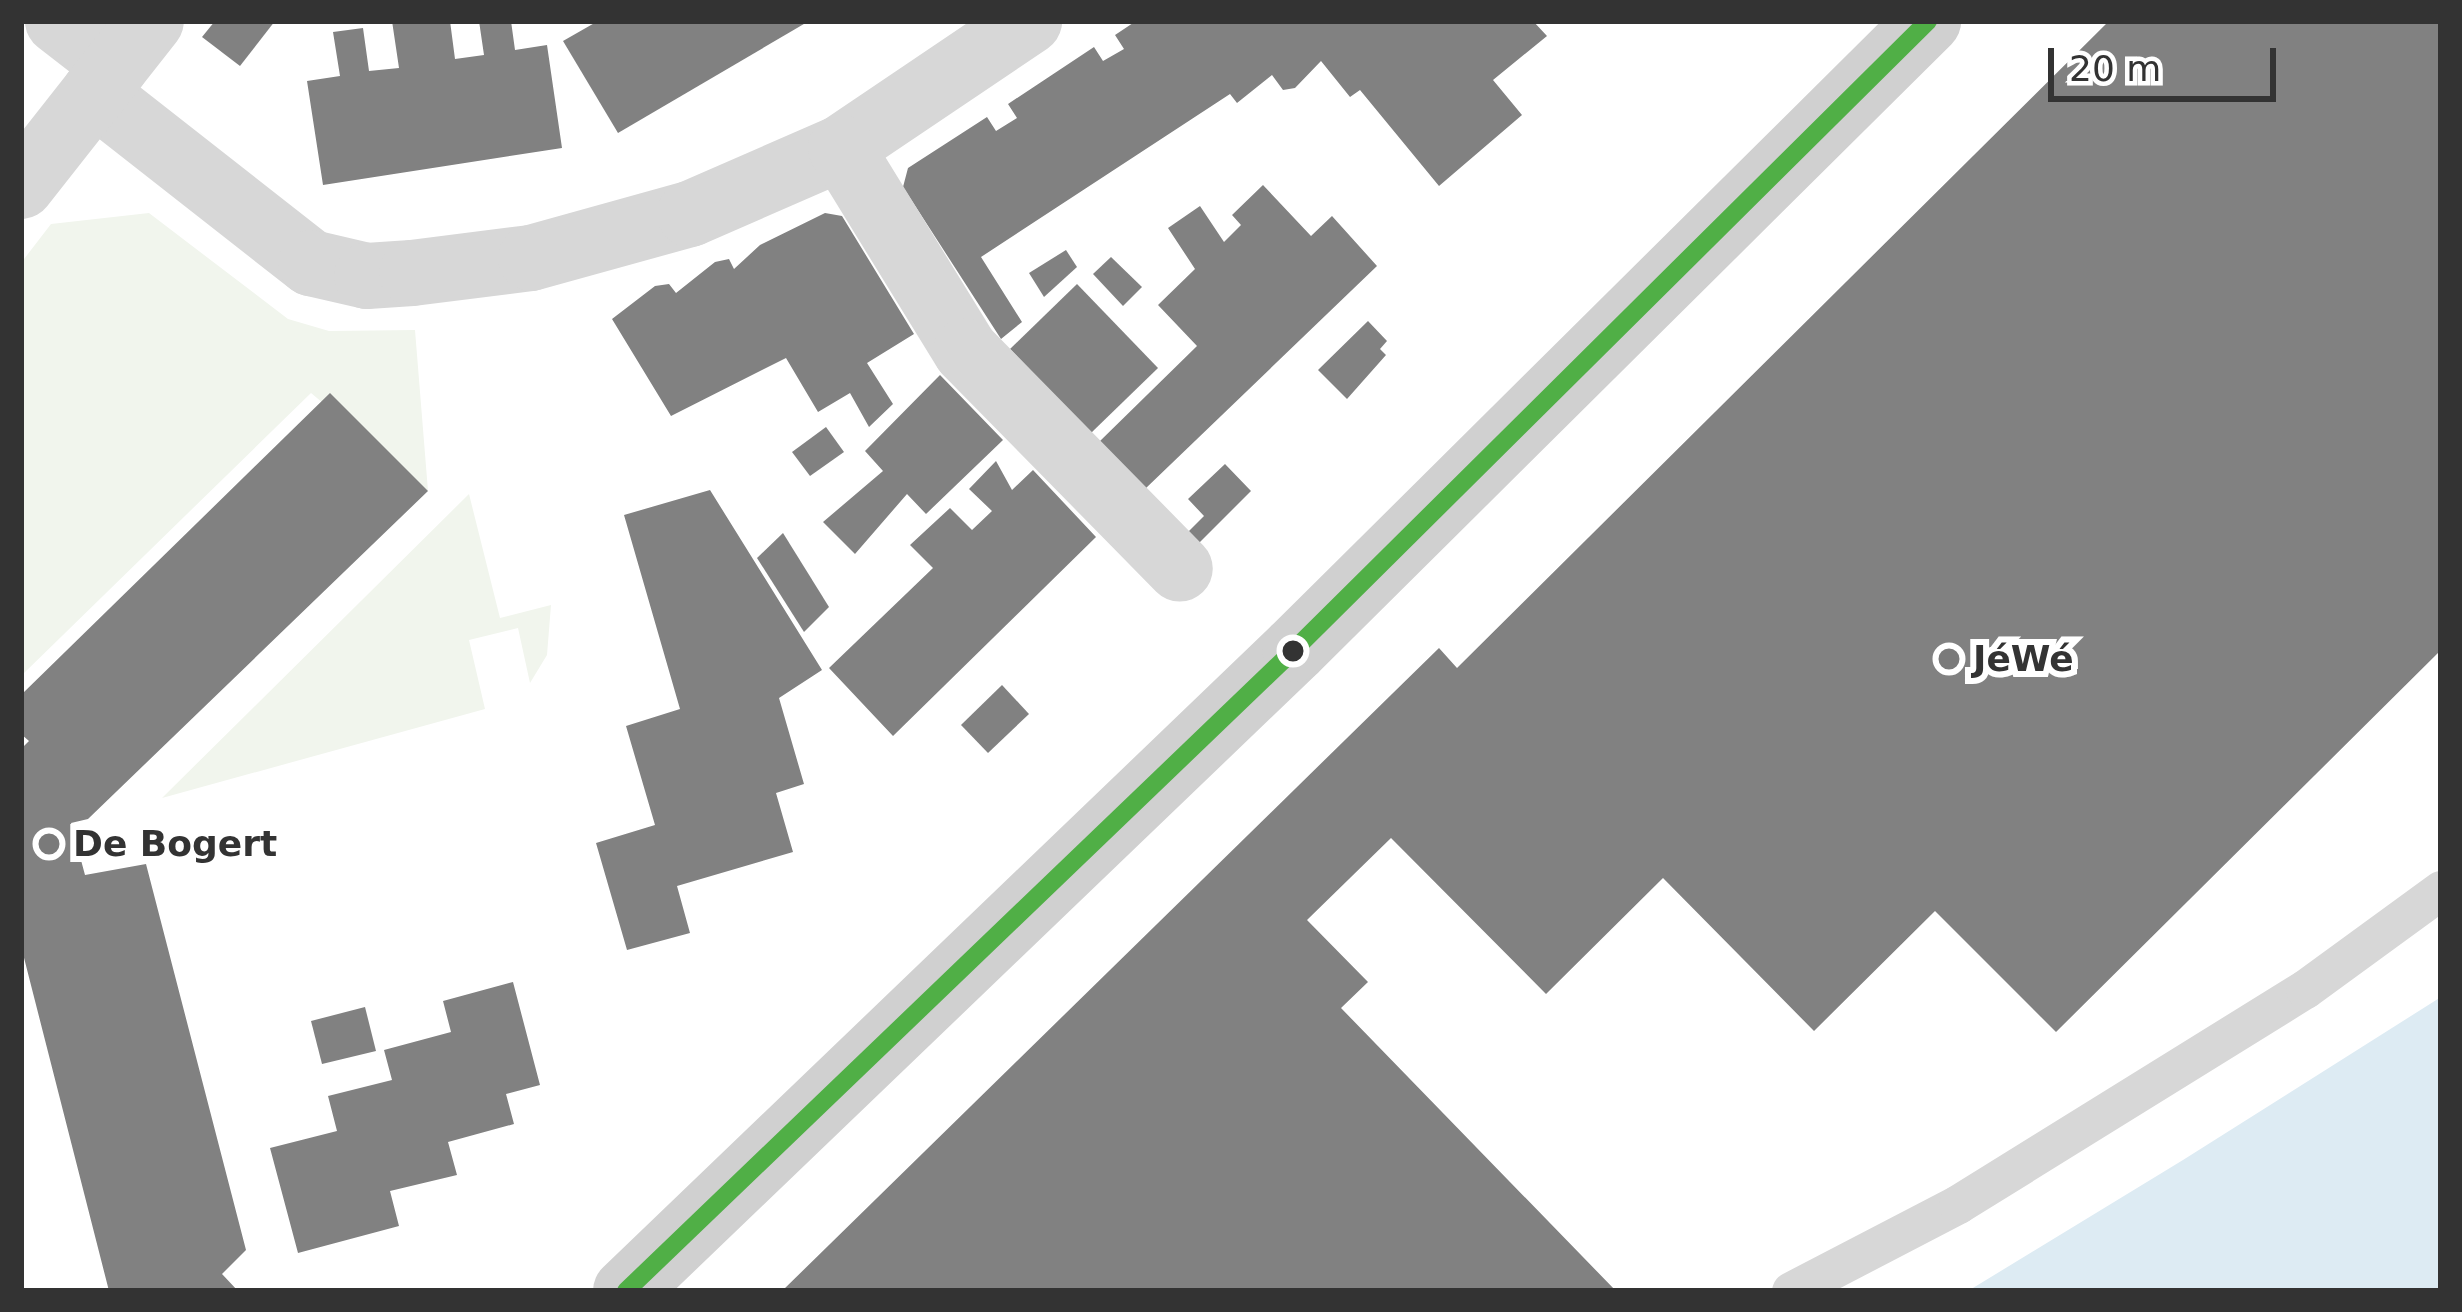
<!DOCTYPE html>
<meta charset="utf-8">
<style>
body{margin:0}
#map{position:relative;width:2462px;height:1312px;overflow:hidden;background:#fff;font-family:"DejaVu Sans",sans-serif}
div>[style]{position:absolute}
.green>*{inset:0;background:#f1f5ed}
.water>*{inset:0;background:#ddebf3}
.building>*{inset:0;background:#818181}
.service>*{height:39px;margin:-19.5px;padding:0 19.5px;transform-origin:19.5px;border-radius:19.5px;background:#d7d7d7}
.minor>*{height:66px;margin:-33px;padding:0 33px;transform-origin:33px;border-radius:33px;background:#d7d7d7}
.secondary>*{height:66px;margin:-33px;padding:0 33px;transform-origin:33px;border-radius:33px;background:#d0d0d0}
.bus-1>*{height:18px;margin:-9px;padding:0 9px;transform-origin:9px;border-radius:9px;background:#50af46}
.dots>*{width:33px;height:33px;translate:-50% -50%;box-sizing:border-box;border:6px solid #fff;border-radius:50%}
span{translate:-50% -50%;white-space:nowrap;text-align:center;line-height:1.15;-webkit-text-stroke:12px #fff;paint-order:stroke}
.poi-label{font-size:36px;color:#333;font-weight:700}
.left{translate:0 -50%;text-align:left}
.frame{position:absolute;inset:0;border:24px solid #333;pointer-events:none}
.scale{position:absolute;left:2048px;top:48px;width:228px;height:54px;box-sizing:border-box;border:6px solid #333;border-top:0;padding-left:15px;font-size:36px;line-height:42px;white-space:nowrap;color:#333;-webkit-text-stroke:9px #fff;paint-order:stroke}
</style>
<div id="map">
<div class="green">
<div style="clip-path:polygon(149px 213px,288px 319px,329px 331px,415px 330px,428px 491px,311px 393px,21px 676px,21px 263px,51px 224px)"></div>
<div style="clip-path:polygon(469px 494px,500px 618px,551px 605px,547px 655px,530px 683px,518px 628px,469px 640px,485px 709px,162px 798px)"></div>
</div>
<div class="water">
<div style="clip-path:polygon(2441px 997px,2441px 1291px,1968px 1291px,2183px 1160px)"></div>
</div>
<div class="building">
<div style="clip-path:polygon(215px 21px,275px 21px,240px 66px,202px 37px)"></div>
<div style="clip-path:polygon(392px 21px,450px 21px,455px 59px,484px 55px,479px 21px,511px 21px,515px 50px,547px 45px,562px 148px,323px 185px,307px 81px,340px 76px,333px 32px,363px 28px,369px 71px,399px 68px)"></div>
<div style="clip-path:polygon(598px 21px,809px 21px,618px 133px,563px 41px)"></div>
<div style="clip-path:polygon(1136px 21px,1533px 21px,1547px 36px,1493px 80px,1522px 115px,1439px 186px,1360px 90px,1350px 97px,1321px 61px,1295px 88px,1283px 90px,1272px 75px,1237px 103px,1230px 94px,981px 257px,1022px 322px,1001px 339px,903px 187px,908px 168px,987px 117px,996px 131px,1017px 118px,1008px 104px,1094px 47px,1103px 61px,1124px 49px,1115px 35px)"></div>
<div style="clip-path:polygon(2109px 21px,2441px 21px,2441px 650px,2056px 1032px,1935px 911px,1814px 1031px,1663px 878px,1546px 994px,1391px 838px,1307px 920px,1368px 982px,1341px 1008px,1616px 1291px,782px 1291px,1439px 648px,1457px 668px)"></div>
<div style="clip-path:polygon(1263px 185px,1311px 236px,1332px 216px,1377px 266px,1145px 489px,1099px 442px,1197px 346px,1158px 305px,1195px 269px,1168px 228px,1200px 206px,1224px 242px,1241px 225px,1232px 215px)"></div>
<div style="clip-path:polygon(825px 213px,842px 216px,914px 334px,867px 363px,893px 404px,869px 427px,850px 393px,818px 412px,786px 358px,671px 416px,612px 319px,655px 286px,669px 284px,676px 293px,715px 262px,729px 259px,734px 269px,760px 245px)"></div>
<div style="clip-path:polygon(1066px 250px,1077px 267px,1044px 297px,1029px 273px)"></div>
<div style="clip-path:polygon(1111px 257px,1142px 287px,1123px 306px,1093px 274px)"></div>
<div style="clip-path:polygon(1077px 284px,1158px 368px,1091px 433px,1010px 349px)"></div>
<div style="clip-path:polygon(1368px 321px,1387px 341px,1380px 349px,1386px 355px,1347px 399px,1318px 370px)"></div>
<div style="clip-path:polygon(940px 375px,1003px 440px,926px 514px,907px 494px,855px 554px,823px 522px,883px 471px,865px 451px)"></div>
<div style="clip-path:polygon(330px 393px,428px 491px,88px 819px,71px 823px,85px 875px,146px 864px,246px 1250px,222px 1274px,238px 1291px,109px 1291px,21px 946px,21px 749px,29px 741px,21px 734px,21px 695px)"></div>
<div style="clip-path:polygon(826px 427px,844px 452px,810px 476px,792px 452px)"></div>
<div style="clip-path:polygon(996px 461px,1012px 490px,1033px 470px,1096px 537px,893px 736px,829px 668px,933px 568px,910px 545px,950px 508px,972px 530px,992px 511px,969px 489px)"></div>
<div style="clip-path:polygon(1225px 464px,1251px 491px,1198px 544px,1187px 533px,1204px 516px,1188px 499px)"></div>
<div style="clip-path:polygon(710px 490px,822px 670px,779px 698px,804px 784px,776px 793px,793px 852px,677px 886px,690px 933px,627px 950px,596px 843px,655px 825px,626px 726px,680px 709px,624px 515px)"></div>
<div style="clip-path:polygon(783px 533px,829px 607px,804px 632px,757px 558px)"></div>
<div style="clip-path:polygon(1002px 685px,1029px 714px,988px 753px,961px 725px)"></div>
<div style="clip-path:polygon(513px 982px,540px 1085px,506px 1094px,514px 1124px,448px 1142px,457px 1175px,390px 1191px,399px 1226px,298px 1253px,270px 1148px,337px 1131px,328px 1096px,392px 1080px,384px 1050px,451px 1032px,443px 1001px)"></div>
<div style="clip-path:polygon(365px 1007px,376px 1051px,322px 1064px,311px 1021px)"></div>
</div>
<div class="service">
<div style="left:1791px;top:1291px;width:188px;rotate:-27.5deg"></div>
<div style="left:1958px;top:1204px;width:408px;rotate:-31.8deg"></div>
<div style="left:2305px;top:989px;width:168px;rotate:-36.1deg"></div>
</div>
<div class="minor">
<div style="left:58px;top:21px;width:73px;rotate:37.8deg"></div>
<div style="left:94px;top:93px;width:276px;rotate:38.1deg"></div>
<div style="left:311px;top:263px;width:57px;rotate:13.1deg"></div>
<div style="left:367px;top:276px;width:45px;rotate:-3.8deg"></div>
<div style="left:412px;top:273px;width:120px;rotate:-7.2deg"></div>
<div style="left:531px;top:258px;width:165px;rotate:-15.5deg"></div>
<div style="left:690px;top:214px;width:165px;rotate:-23.6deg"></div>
<div style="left:841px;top:148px;width:227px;rotate:-34deg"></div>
<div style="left:841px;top:148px;width:238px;rotate:58.4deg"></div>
<div style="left:966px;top:351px;width:305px;rotate:45.5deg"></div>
<div style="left:21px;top:186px;width:210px;rotate:-51.8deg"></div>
</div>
<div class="secondary">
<div style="left:626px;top:1291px;width:927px;rotate:-43.82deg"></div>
<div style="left:1295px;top:649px;width:892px;rotate:-44.77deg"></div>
</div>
<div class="bus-1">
<div style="left:626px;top:1291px;width:927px;rotate:-43.82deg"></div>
<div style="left:1295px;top:649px;width:892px;rotate:-44.77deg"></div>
</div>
<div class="dots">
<div style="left:1293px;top:651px;background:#333"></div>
<div style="left:1949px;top:659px;background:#7a7a7a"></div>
<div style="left:49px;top:844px;background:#7a7a7a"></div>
</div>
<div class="poi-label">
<span class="left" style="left:1973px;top:659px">JéWé</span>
<span class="left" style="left:73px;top:844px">De Bogert</span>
</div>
<div class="frame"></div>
<div class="scale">20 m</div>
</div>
